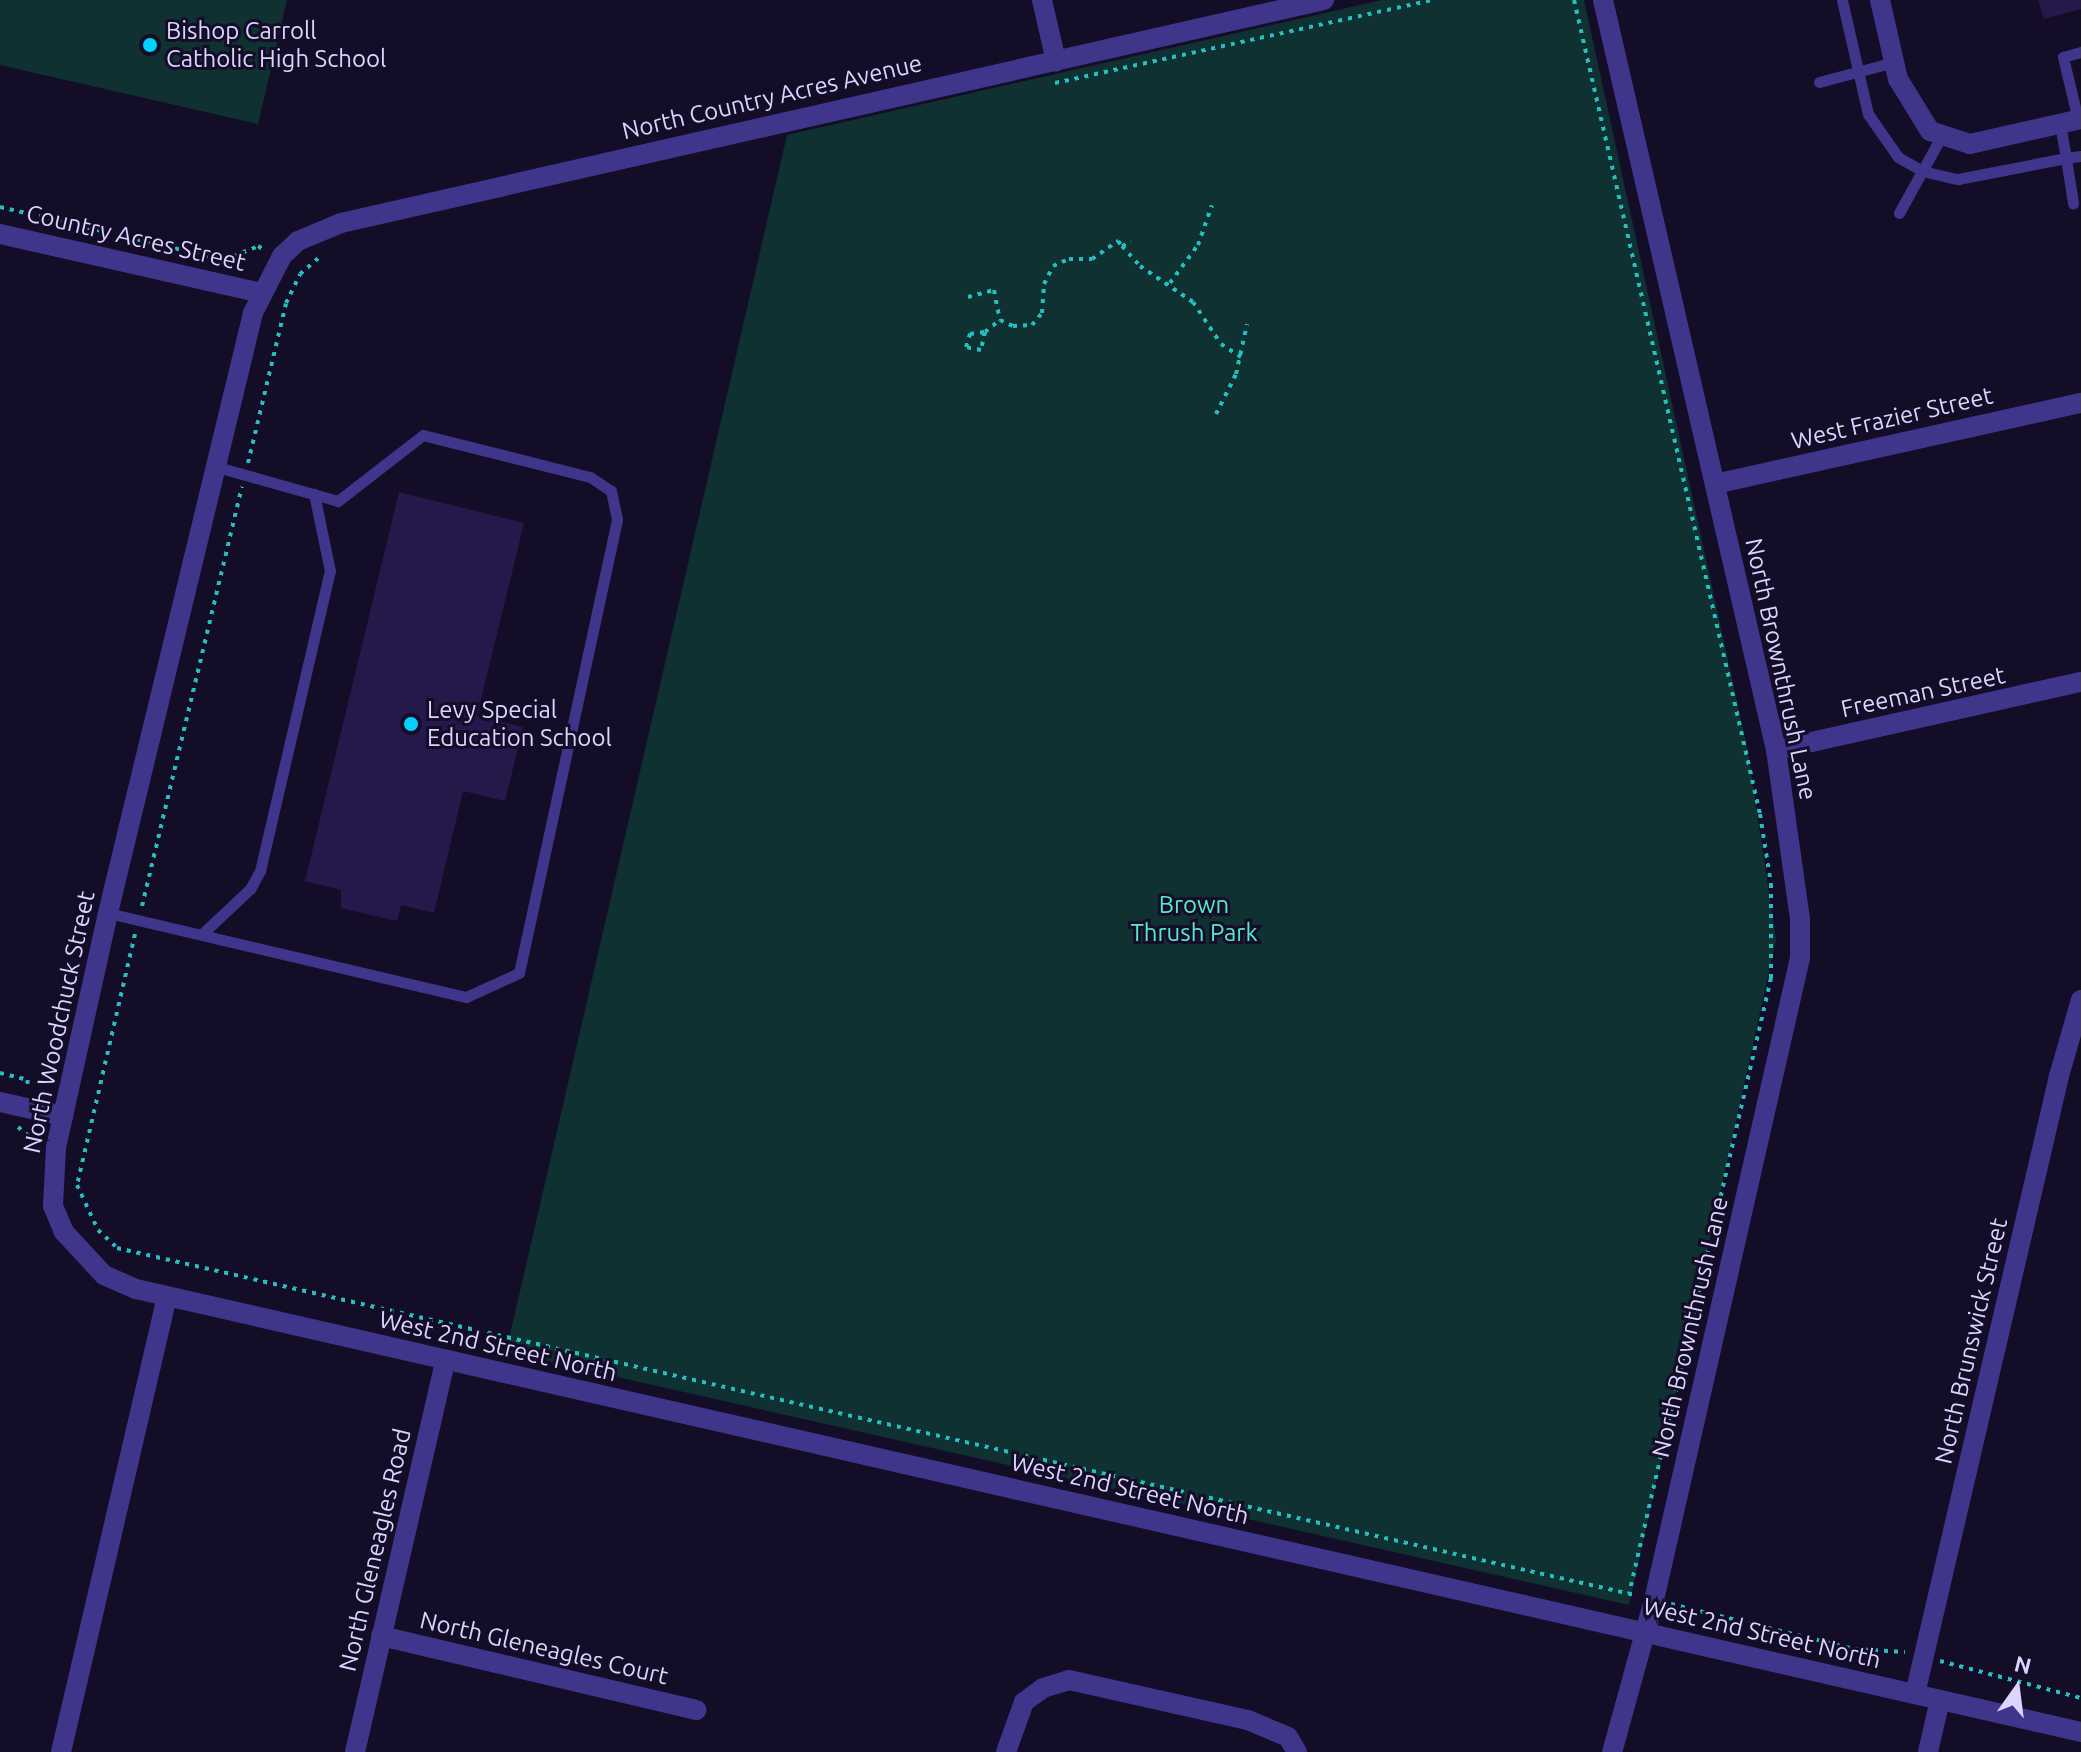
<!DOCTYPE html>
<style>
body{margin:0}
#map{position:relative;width:2081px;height:1752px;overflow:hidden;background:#140d28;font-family:Ubuntu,sans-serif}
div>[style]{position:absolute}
.green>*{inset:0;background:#103132}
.building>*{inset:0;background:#26184a}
.path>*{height:4px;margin-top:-2px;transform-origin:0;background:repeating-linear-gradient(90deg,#26bfc1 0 4px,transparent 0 10px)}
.service>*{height:11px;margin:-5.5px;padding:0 5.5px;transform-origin:5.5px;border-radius:5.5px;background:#3f358a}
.minor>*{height:20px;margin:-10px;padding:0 10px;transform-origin:10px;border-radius:10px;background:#3f358a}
.dots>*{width:22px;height:22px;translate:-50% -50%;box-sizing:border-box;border:4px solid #140d28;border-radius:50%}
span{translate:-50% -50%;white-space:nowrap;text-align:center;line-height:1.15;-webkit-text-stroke:6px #140d28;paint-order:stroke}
.poi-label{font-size:24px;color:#dcd4ff}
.left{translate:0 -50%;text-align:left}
.street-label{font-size:24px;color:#dcd4ff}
.park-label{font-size:24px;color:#56e9d0}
.north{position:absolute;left:1977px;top:1648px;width:80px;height:80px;-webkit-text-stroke:6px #140d28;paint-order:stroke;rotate:14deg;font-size:22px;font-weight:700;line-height:32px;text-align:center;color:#dcd4ff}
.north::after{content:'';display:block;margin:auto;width:28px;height:36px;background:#dcd4ff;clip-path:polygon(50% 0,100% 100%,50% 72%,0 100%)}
</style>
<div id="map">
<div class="green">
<div style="clip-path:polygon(0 0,287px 0,258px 124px,0 65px)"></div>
<div style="clip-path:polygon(1382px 0,1584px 0,1748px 752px,1776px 940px,1629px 1605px,506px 1352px,787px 135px)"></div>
</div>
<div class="building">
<div style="clip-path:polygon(2038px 0,2081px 0,2081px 9px,2044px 19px)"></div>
<div style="clip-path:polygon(399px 492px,524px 523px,477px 716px,523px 727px,505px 801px,463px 791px,434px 913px,401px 905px,397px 921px,341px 908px,341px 890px,305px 881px)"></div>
</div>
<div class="path">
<div style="left:1574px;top:0;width:835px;rotate:77.13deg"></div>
<div style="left:1760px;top:814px;width:71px;rotate:81.1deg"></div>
<div style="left:1771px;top:884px;width:94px;rotate:90deg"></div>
<div style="left:1771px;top:978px;width:632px;rotate:102.98deg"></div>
<div style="left:1055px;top:83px;width:386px;rotate:-12.4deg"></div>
<div style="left:0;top:207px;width:230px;rotate:13.3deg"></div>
<div style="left:224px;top:260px;width:37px;rotate:-22deg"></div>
<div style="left:258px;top:246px;width:9px;rotate:32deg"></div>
<div style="left:1122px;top:246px;width:27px;rotate:48deg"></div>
<div style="left:1140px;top:266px;width:64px;rotate:34.2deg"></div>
<div style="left:1193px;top:302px;width:50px;rotate:56.3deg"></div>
<div style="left:1221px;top:344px;width:24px;rotate:33deg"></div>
<div style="left:1170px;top:283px;width:47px;rotate:-53.6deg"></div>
<div style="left:1198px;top:245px;width:42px;rotate:-70.7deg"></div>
<div style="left:968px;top:297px;width:27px;rotate:-15deg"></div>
<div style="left:994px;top:290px;width:31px;rotate:79deg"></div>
<div style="left:1000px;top:320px;width:14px;rotate:25deg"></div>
<div style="left:1013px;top:326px;width:19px;rotate:-3deg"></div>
<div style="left:1032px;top:325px;width:16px;rotate:-50deg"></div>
<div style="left:1042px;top:313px;width:29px;rotate:-86deg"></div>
<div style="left:1044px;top:284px;width:20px;rotate:-63deg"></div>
<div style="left:1053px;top:266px;width:17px;rotate:-24deg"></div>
<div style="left:1069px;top:259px;width:23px"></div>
<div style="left:1092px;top:259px;width:32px;rotate:-35deg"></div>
<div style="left:1118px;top:241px;width:6px;rotate:51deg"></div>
<div style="left:1122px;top:246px;width:10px;rotate:-24deg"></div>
<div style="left:985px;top:332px;width:18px;rotate:103deg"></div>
<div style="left:981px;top:350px;width:15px;rotate:-169deg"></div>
<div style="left:966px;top:347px;width:14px;rotate:-73deg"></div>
<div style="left:970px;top:334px;width:15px;rotate:-8deg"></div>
<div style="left:985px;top:332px;width:19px;rotate:-39deg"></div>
<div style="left:1216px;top:414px;width:45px;rotate:-63.4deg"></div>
<div style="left:1236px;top:374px;width:51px;rotate:-77.6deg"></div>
<div style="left:248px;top:463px;width:164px;rotate:-76.6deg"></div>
<div style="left:286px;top:303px;width:32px;rotate:-64deg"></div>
<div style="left:300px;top:274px;width:30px;rotate:-41deg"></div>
<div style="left:142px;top:906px;width:431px;rotate:-76.6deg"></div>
<div style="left:135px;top:934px;width:258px;rotate:103deg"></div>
<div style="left:77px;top:1185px;width:50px;rotate:65deg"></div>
<div style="left:98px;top:1230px;width:26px;rotate:43deg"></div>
<div style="left:117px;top:1248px;width:1557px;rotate:12.88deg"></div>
<div style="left:0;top:1073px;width:29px;rotate:14deg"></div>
<div style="left:28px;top:1080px;width:8px;rotate:104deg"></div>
<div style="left:18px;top:1127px;width:26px;rotate:40deg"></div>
<div style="left:1671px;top:1604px;width:188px;rotate:13.8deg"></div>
<div style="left:1854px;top:1649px;width:51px;rotate:3.4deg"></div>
<div style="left:1940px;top:1661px;width:146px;rotate:14.7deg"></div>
</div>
<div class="service">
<div style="left:1842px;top:0;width:117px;rotate:77.2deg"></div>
<div style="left:1868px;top:114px;width:52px;rotate:55.1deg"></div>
<div style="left:1898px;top:157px;width:28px;rotate:30deg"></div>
<div style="left:1922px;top:171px;width:37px;rotate:13deg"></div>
<div style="left:1958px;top:179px;width:110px;rotate:-11deg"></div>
<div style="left:2066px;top:158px;width:46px;rotate:81.2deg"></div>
<div style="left:1819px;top:82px;width:78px;rotate:-14.9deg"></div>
<div style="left:2078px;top:120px;width:65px;rotate:-103.4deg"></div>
<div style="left:2063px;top:57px;width:19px;rotate:-16deg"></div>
<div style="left:2060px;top:124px;width:35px;rotate:80deg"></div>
<div style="left:2066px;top:158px;width:15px;rotate:-8deg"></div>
<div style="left:1899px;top:213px;width:89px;rotate:-61.1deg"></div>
<div style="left:108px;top:913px;width:368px;rotate:13.2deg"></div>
<div style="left:466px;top:997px;width:58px;rotate:-24.4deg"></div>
<div style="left:519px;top:973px;width:464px;rotate:-77.8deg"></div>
<div style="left:617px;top:519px;width:29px;rotate:-102deg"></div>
<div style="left:611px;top:491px;width:25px;rotate:-146deg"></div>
<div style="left:590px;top:477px;width:172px;rotate:-165.9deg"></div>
<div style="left:423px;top:435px;width:108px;rotate:142.2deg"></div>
<div style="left:338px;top:501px;width:126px;rotate:-164.3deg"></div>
<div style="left:202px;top:934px;width:66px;rotate:-43.2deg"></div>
<div style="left:250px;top:889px;width:21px;rotate:-61deg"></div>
<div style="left:260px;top:871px;width:308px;rotate:-76.9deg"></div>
<div style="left:330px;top:571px;width:79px;rotate:-101.7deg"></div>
</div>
<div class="minor">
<div style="left:1042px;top:0;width:63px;rotate:77.1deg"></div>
<div style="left:1324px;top:0;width:1008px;rotate:167.22deg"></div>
<div style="left:341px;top:223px;width:47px;rotate:157.3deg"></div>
<div style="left:298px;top:241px;width:22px;rotate:137deg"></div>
<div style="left:282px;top:256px;width:64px;rotate:117deg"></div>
<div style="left:253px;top:313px;width:617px;rotate:103.59deg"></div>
<div style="left:108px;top:913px;width:241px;rotate:102.5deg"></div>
<div style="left:56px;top:1148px;width:58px;rotate:93deg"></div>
<div style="left:53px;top:1206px;width:28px;rotate:67deg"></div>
<div style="left:64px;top:1232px;width:59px;rotate:47.1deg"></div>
<div style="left:104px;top:1275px;width:35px;rotate:24deg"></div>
<div style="left:136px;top:1289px;width:1995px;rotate:12.83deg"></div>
<div style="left:1603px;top:0;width:770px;rotate:77.01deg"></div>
<div style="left:1776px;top:750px;width:170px;rotate:81.9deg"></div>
<div style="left:1800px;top:918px;width:40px;rotate:90deg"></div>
<div style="left:1800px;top:958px;width:658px;rotate:102.81deg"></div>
<div style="left:1654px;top:1600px;width:158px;rotate:105.4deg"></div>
<div style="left:1880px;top:0;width:81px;rotate:77.2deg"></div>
<div style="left:1898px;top:79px;width:61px;rotate:58.4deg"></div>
<div style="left:1930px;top:131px;width:42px;rotate:18deg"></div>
<div style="left:1970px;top:144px;width:114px;rotate:-12.7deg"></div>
<div style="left:0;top:234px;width:268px;rotate:12.7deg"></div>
<div style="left:1715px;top:484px;width:375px;rotate:-12.5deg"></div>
<div style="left:1776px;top:750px;width:312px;rotate:-12.6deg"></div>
<div style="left:0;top:1102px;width:65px;rotate:12.5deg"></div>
<div style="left:381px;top:1636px;width:324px;rotate:13.2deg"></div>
<div style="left:1915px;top:1694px;width:635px;rotate:-76.88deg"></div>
<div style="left:2059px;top:1076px;width:79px;rotate:-73.9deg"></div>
<div style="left:61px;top:1752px;width:467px;rotate:-76.9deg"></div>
<div style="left:355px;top:1752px;width:401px;rotate:-77deg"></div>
<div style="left:1006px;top:1752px;width:53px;rotate:-70.2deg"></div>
<div style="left:1024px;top:1702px;width:24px;rotate:-36deg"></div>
<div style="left:1043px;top:1688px;width:27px;rotate:-17deg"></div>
<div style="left:1069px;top:1680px;width:183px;rotate:12.6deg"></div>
<div style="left:1248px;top:1720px;width:43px;rotate:23deg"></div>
<div style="left:1288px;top:1737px;width:17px;rotate:59deg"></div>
<div style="left:1928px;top:1752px;width:53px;rotate:-77deg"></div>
</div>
<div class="dots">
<div style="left:150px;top:45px;background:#00d1ff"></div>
<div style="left:411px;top:724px;background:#00d1ff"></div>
</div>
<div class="poi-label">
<span class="left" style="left:166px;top:45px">Bishop Carroll<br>Catholic High School</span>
<span class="left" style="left:427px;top:724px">Levy Special<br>Education School</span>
</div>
<div class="street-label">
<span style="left:772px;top:97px;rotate:-13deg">North Country Acres Avenue</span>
<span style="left:136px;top:238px;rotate:13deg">Country Acres Street</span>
<span style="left:1892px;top:418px;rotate:-13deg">West Frazier Street</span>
<span style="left:1781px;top:669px;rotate:78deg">North Brownthrush Lane</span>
<span style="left:1923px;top:692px;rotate:-12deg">Freeman Street</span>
<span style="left:59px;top:1022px;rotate:-78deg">North Woodchuck Street</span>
<span style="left:1690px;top:1327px;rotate:-77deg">North Brownthrush Lane</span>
<span style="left:1971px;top:1341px;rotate:-77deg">North Brunswick Street</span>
<span style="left:498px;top:1346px;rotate:13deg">West 2nd Street North</span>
<span style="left:1130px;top:1489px;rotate:13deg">West 2nd Street North</span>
<span style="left:375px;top:1550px;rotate:-77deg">North Gleneagles Road</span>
<span style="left:1762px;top:1633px;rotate:13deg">West 2nd Street North</span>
<span style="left:544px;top:1648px;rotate:13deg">North Gleneagles Court</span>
</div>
<div class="park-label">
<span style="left:1194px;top:919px">Brown<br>Thrush Park</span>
</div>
<div class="north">N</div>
</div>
